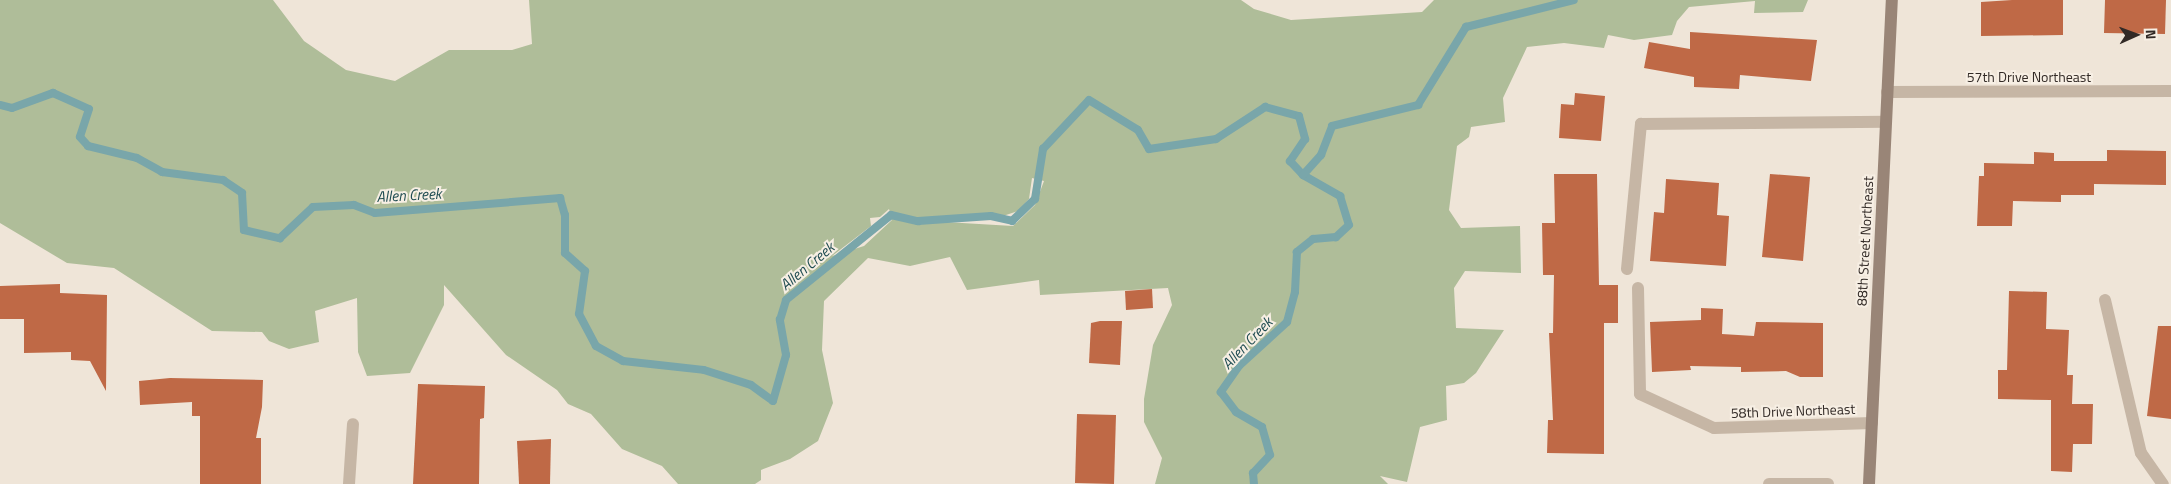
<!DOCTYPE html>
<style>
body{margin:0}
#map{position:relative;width:2171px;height:484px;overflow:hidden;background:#efe5d8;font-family:"Titillium Web",sans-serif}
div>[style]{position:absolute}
.green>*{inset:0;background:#afbd99}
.stream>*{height:8px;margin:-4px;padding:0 4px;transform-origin:4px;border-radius:4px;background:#79a6aa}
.building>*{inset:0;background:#bf6946}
.service>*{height:12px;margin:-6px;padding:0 6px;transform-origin:6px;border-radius:6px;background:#c6b6a5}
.minor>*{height:12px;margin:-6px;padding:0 6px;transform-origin:6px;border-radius:6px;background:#c6b6a5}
.secondary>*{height:12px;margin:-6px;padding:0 6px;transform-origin:6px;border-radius:6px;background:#998577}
span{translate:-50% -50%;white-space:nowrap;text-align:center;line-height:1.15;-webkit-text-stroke:4px #f7efe4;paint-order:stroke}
.street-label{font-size:14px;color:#322a26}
.water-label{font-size:15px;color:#1e4b51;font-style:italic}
.north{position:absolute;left:2111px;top:10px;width:50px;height:50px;-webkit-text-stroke:4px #f7efe4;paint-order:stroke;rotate:88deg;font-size:14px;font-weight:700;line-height:20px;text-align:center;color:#322a26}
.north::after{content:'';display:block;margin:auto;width:18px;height:22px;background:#322a26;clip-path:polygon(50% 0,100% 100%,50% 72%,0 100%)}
</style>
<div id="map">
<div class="green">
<div style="clip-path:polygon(evenodd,0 0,273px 0,304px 41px,346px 70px,395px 81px,449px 50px,512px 50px,532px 44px,529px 0,1241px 0,1254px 9px,1291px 20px,1422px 12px,1434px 0,1808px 0,1803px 12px,1754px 13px,1755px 1px,1689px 7px,1677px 21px,1672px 35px,1634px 40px,1608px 35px,1604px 48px,1564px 43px,1527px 47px,1503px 98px,1505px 122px,1471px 127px,1469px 137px,1457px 146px,1449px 210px,1461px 228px,1520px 226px,1521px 273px,1465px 271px,1454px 288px,1456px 328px,1504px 330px,1476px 373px,1464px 383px,1446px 386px,1447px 420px,1420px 427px,1407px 482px,1380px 476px,1388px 484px,1155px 484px,1162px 458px,1144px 422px,1144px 399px,1153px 345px,1172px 305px,1168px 288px,1040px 295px,1039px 280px,967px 290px,950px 257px,910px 266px,868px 258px,824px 301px,822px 350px,833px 403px,818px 441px,790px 459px,761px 470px,761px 480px,755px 484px,678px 484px,662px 466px,622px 449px,591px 414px,568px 404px,557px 390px,506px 355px,444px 285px,444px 305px,410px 373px,367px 376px,358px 352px,357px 298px,315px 311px,319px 342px,289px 349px,269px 341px,262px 332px,212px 331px,114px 268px,67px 263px,0 223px,0 0,1032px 178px,1044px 181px,1035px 205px,1013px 226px,945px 222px,950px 215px,1003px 216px,1018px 211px,1029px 199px,1032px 178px,0 0,889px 209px,892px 220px,864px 246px,832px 256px,871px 226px,870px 218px,880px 217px,889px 209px)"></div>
</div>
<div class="stream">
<div style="left:0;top:105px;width:12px;rotate:14deg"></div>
<div style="left:12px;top:108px;width:44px;rotate:-20.1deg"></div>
<div style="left:53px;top:93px;width:39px;rotate:24deg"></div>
<div style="left:89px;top:109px;width:29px;rotate:108deg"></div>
<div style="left:80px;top:137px;width:12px;rotate:48deg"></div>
<div style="left:88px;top:146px;width:50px;rotate:13.8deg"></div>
<div style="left:137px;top:158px;width:29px;rotate:29deg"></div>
<div style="left:162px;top:172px;width:62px;rotate:7.5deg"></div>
<div style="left:223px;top:180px;width:23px;rotate:34deg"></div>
<div style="left:242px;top:193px;width:37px;rotate:87deg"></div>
<div style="left:244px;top:230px;width:37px;rotate:13deg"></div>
<div style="left:280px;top:238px;width:45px;rotate:-43.2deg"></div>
<div style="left:313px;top:207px;width:41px;rotate:-2.8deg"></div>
<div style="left:354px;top:205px;width:22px;rotate:21deg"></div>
<div style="left:375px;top:213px;width:186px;rotate:-4.6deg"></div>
<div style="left:560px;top:198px;width:18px;rotate:74deg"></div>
<div style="left:565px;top:215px;width:38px;rotate:90deg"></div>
<div style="left:565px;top:253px;width:27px;rotate:42deg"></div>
<div style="left:585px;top:271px;width:43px;rotate:97.9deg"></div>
<div style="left:579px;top:314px;width:36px;rotate:62deg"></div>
<div style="left:596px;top:346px;width:31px;rotate:29deg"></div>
<div style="left:623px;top:361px;width:81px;rotate:6.3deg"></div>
<div style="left:704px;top:370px;width:49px;rotate:17.7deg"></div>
<div style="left:751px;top:385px;width:27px;rotate:36deg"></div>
<div style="left:773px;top:401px;width:48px;rotate:-74.2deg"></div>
<div style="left:786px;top:355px;width:36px;rotate:-100deg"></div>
<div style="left:780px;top:320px;width:21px;rotate:-73deg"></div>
<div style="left:786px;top:300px;width:135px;rotate:-39deg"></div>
<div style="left:891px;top:215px;width:28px;rotate:13deg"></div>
<div style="left:918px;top:221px;width:73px;rotate:-3.9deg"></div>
<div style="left:991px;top:216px;width:22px;rotate:13deg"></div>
<div style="left:1012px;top:221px;width:32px;rotate:-44deg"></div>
<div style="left:1035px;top:199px;width:51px;rotate:-80.9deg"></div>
<div style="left:1043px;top:149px;width:67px;rotate:-46.8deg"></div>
<div style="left:1089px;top:100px;width:57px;rotate:31.5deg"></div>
<div style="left:1138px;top:130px;width:22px;rotate:60deg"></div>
<div style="left:1149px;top:149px;width:68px;rotate:-8.5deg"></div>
<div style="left:1216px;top:139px;width:59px;rotate:-33.1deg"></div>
<div style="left:1265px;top:107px;width:35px;rotate:15deg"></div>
<div style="left:1299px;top:116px;width:24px;rotate:75deg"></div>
<div style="left:1305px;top:139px;width:27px;rotate:124deg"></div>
<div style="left:1290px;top:161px;width:19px;rotate:47deg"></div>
<div style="left:1303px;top:175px;width:43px;rotate:29.6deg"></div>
<div style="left:1340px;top:196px;width:30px;rotate:73deg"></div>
<div style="left:1349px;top:225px;width:18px;rotate:137deg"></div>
<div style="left:1336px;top:237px;width:23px;rotate:175deg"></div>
<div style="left:1313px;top:239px;width:21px;rotate:141deg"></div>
<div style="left:1297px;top:252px;width:40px;rotate:92.9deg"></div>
<div style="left:1295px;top:292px;width:31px;rotate:105deg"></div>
<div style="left:1287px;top:322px;width:65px;rotate:137.5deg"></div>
<div style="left:1239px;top:366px;width:32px;rotate:125deg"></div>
<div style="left:1221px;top:392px;width:25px;rotate:53deg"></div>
<div style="left:1236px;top:412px;width:30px;rotate:30deg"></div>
<div style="left:1262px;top:427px;width:29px;rotate:74deg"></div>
<div style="left:1270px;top:455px;width:25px;rotate:133deg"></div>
<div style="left:1253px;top:473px;width:11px;rotate:85deg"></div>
<div style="left:1303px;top:175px;width:27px;rotate:-48deg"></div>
<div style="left:1321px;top:155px;width:31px;rotate:-69deg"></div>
<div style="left:1332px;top:126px;width:89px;rotate:-13.7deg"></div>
<div style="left:1418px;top:105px;width:92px;rotate:-58.4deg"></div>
<div style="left:1466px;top:27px;width:111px;rotate:-14deg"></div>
</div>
<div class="building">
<div style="clip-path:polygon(2012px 0,2063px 0,2063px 35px,1981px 36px,1981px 2px)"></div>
<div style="clip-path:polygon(2105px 0,2166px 0,2165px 34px,2104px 33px)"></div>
<div style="clip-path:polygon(1690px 32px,1817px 40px,1811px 81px,1740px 75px,1739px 89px,1694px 87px,1694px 77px,1644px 68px,1649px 42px,1690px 49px)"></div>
<div style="clip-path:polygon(1575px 93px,1605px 96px,1601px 141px,1559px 138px,1561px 104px,1574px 105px)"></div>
<div style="clip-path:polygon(2107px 150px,2166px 151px,2166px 185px,2094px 184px,2094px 195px,2061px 195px,2061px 202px,2013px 201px,2012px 226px,1977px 226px,1979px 176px,1984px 176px,1984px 163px,2034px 164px,2034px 152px,2054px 153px,2054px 161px,2107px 161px)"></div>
<div style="clip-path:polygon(1554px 174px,1597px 174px,1599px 285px,1618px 285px,1618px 323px,1604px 323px,1604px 454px,1547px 453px,1548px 420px,1553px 420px,1549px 333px,1553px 333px,1554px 275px,1543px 275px,1542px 223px,1555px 223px)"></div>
<div style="clip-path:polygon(1770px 174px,1810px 177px,1803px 261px,1762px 257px)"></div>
<div style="clip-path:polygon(1666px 179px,1719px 183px,1717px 215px,1729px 216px,1726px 266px,1650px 261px,1654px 212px,1664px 213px)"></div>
<div style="clip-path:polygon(60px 284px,60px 293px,107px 295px,106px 391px,90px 361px,71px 360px,71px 352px,24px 353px,24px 319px,0 319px,0 286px)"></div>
<div style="clip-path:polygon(1152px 289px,1153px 308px,1126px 310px,1125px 291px)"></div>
<div style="clip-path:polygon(2009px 291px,2047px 292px,2046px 329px,2069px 330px,2067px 375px,2073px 375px,2072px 404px,2093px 404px,2092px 444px,2073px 444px,2072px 472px,2051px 471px,2051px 400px,1998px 399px,1998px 370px,2007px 370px)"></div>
<div style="clip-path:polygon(1701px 308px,1723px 309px,1722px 334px,1754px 336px,1756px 322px,1823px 323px,1823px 377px,1800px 377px,1786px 371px,1741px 372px,1741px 367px,1690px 366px,1691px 370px,1652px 372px,1650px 322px,1701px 320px)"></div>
<div style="clip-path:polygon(1100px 321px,1122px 321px,1120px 365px,1089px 363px,1091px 323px)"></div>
<div style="clip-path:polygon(2158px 326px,2171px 326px,2171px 419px,2147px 416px)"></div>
<div style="clip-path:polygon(170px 378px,263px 380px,262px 407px,256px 438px,261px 438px,261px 484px,200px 484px,200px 416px,192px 416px,192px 402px,140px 405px,139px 381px)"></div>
<div style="clip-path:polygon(418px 384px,485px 386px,484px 418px,480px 419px,479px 484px,413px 484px)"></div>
<div style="clip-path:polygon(1077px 414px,1116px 415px,1114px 484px,1075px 483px)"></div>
<div style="clip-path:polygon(551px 439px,550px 484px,519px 484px,517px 441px)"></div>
</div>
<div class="service">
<div style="left:1627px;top:269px;width:146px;rotate:-84.5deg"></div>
<div style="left:1638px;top:288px;width:106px;rotate:88.9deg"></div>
<div style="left:1640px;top:394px;width:81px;rotate:24.7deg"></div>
<div style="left:2105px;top:300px;width:157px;rotate:76.8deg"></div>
<div style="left:2141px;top:453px;width:38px;rotate:55deg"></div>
<div style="left:1769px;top:484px;width:59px"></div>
</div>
<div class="minor">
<div style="left:1887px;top:92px;width:284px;rotate:-0.2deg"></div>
<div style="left:1641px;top:124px;width:245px;rotate:-0.5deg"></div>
<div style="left:1714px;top:428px;width:158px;rotate:-1.8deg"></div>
<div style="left:349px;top:484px;width:60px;rotate:-86.2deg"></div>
</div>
<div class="secondary">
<div style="left:1869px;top:484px;width:485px;rotate:-87.3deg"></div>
</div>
<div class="street-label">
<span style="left:2029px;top:77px">57th Drive Northeast</span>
<span style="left:1865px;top:241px;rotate:-87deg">88th Street Northeast</span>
<span style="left:1793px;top:411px;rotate:-2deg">58th Drive Northeast</span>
</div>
<div class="water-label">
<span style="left:409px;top:195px;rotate:-3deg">Allen Creek</span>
<span style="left:807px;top:266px;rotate:-40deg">Allen Creek</span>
<span style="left:1247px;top:343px;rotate:-46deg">Allen Creek</span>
</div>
<div class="north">N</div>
</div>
